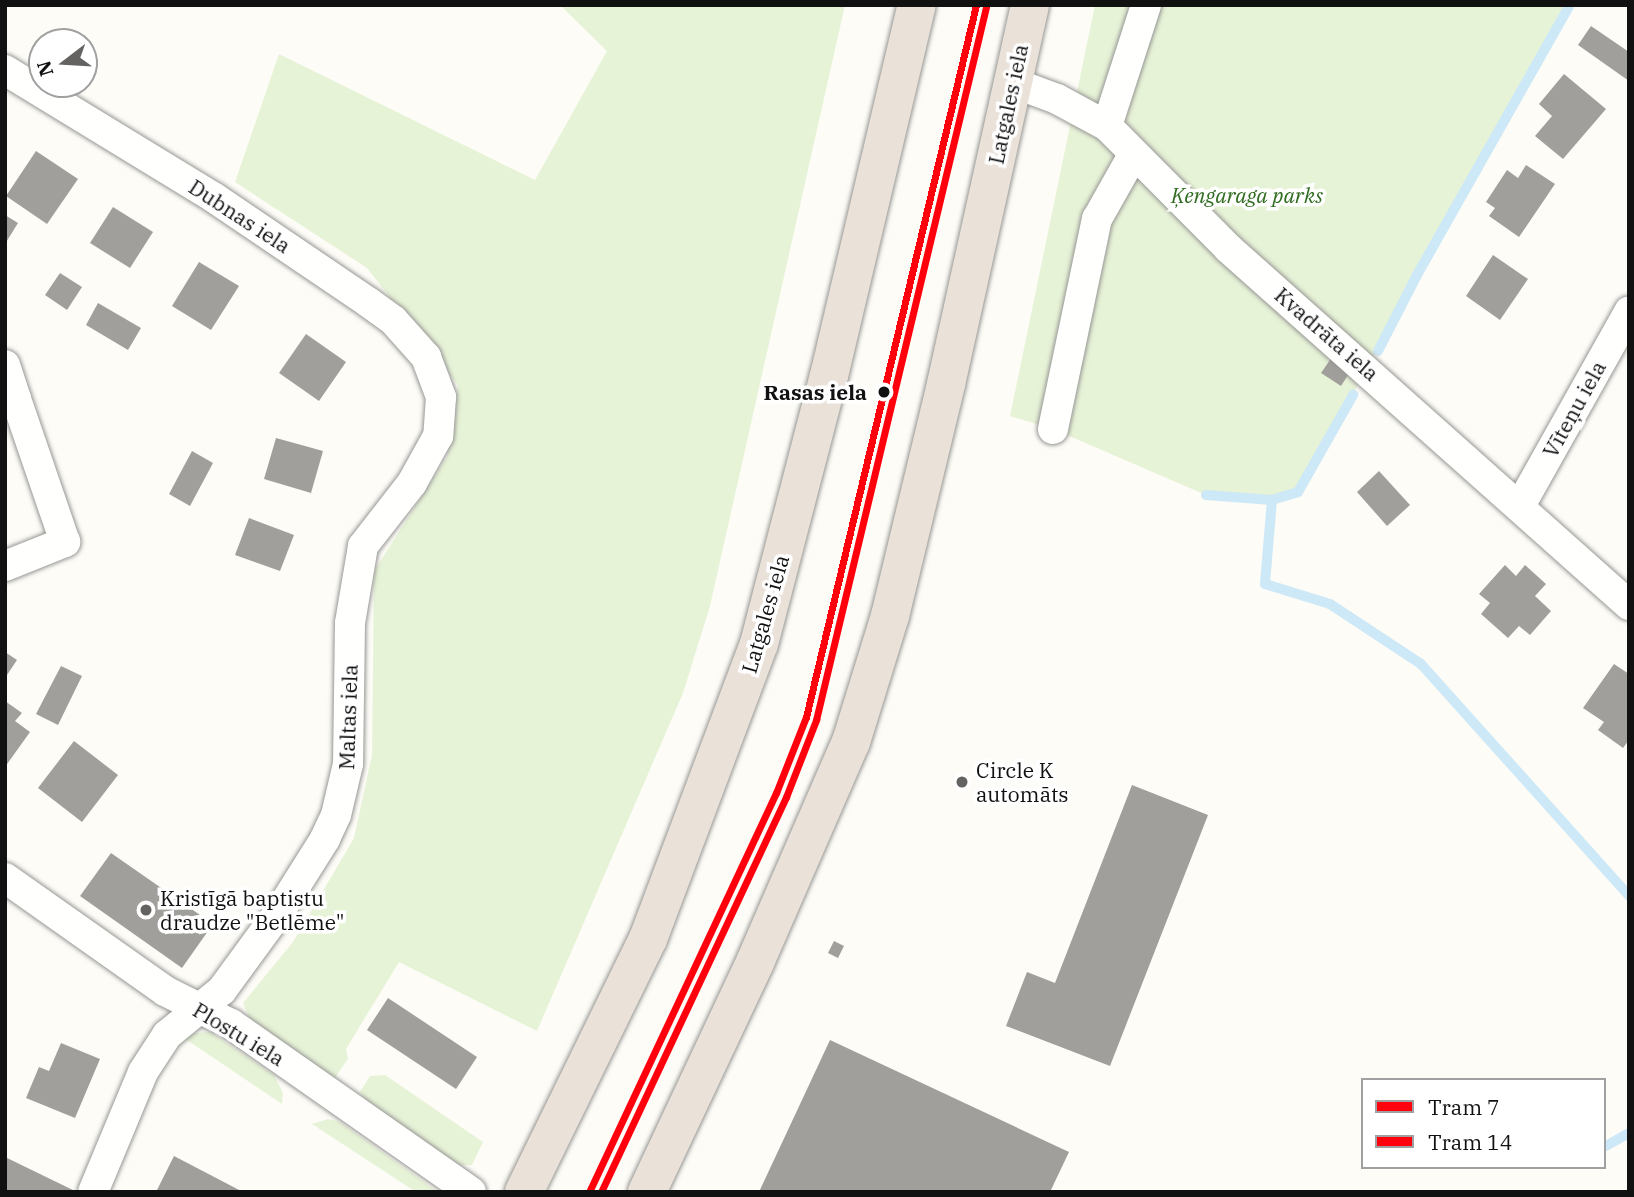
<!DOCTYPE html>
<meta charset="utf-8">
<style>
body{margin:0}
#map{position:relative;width:1634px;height:1197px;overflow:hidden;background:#fdfcf7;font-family:"IBM Plex Serif",serif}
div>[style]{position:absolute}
.green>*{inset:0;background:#e7f3d7}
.stream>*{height:10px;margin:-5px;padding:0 5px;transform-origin:5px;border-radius:5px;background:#cde8f7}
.building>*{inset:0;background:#a19f9c}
.roads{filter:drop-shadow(0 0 2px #979795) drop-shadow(0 0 2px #979795)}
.street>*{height:30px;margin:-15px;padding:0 15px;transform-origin:15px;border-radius:15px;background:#fffffe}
.highway>*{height:38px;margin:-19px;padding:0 19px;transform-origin:19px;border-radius:19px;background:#eae1d8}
.tram-1>*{height:7px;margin:-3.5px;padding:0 3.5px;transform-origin:3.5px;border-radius:3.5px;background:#ff000c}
.tram-2>*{height:7px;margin:-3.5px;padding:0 3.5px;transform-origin:3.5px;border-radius:3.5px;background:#ff000c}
.dots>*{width:19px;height:19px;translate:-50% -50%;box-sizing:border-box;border:4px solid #fff;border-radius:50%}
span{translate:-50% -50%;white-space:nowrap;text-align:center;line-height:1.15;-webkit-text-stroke:7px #fff;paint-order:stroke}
.street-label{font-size:21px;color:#111}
.park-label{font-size:21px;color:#2f6b1f;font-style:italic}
.stop-label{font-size:21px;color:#111;font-weight:700}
.right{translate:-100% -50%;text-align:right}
.poi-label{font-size:21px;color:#111}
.left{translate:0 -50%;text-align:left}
.frame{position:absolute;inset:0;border:7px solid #111;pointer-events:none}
.legend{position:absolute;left:1361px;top:1078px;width:245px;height:91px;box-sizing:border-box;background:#fff;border:2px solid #a0a0a0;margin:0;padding:9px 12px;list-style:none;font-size:21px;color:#111}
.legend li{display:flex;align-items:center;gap:14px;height:35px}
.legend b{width:35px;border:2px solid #a0a0a0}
.north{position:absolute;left:28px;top:28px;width:70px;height:70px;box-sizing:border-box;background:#fff;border:2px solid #a0a0a0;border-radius:50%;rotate:253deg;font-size:19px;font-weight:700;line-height:28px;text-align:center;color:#111}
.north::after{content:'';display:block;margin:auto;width:24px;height:32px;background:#646362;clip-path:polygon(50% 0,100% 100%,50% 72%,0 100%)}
</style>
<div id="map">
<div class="green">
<div style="clip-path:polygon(560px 5px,845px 5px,710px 606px,683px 693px,537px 1031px,399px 962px,346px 1049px,348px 1059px,334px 1079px,252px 1025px,243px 1003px,293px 942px,354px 838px,372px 755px,374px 571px,447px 457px,458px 385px,367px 268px,235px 182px,279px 54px,535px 180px,607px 51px)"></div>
<div style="clip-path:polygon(1095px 5px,1570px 5px,1298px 492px,1272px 500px,1206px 495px,1053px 429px,1010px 416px)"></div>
<div style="clip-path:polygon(210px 1032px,274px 1075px,283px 1093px,282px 1104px,184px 1038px,195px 1033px)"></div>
<div style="clip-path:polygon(385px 1075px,483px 1142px,472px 1165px,458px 1165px,368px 1104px,360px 1092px,370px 1076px)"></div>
<div style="clip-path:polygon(328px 1119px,340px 1122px,438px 1192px,416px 1192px,312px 1124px)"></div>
</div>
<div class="stream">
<div style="left:1378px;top:351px;width:85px;rotate:-62.8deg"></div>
<div style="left:1417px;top:275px;width:310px;rotate:-60.5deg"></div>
<div style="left:1206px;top:495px;width:66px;rotate:4.3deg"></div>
<div style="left:1272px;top:500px;width:84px;rotate:94.8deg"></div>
<div style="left:1265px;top:584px;width:68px;rotate:17.1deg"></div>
<div style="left:1330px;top:604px;width:109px;rotate:33.4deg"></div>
<div style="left:1421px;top:664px;width:312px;rotate:48.1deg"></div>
<div style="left:1272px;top:500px;width:27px;rotate:-17deg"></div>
<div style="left:1298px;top:492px;width:112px;rotate:-60.4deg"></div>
<div style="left:1604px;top:1147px;width:29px;rotate:-29deg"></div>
</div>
<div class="building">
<div style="clip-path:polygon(1591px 26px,1629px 52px,1629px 81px,1578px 45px)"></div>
<div style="clip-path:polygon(1564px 74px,1606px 109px,1563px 159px,1535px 136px,1552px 116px,1539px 104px)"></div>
<div style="clip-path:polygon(36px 151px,78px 179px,47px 224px,6px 196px)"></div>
<div style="clip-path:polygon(1526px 165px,1555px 184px,1519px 237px,1489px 216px,1495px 208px,1486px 202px,1507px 170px,1518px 178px)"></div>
<div style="clip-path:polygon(113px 207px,153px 232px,130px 268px,90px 243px)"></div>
<div style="clip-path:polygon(5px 215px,18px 223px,5px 244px)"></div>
<div style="clip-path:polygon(1493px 255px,1528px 279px,1500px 320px,1466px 296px)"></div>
<div style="clip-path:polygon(199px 262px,239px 286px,211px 330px,172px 306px)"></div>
<div style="clip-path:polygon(60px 273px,82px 287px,67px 310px,45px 295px)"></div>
<div style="clip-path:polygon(98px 303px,141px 328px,128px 350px,86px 325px)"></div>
<div style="clip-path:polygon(306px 334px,346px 362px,319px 401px,279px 373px)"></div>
<div style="clip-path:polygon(1332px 357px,1352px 369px,1341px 386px,1321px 373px)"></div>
<div style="clip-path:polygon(276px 438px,323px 451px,311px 493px,264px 479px)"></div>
<div style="clip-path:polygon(192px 451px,213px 463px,190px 506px,169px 494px)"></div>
<div style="clip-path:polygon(1379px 471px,1410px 505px,1387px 526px,1357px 492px)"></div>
<div style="clip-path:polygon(249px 518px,294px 535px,280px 571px,235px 555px)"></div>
<div style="clip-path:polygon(1505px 565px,1516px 576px,1525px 565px,1546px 584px,1535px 596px,1551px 611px,1530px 635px,1519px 626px,1508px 638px,1481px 614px,1490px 603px,1479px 594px)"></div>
<div style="clip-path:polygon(5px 652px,17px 660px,5px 678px)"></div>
<div style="clip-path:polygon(1614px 664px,1629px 674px,1629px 740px,1623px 748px,1598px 730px,1604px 722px,1583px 708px)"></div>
<div style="clip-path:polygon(61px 666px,82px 676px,58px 725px,36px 714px)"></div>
<div style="clip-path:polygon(5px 701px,22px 713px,15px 721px,30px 732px,5px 767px)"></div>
<div style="clip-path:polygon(74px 741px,118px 775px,82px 822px,38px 788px)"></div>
<div style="clip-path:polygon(1132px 785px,1208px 815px,1110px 1066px,1006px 1026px,1027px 972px,1055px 983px)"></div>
<div style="clip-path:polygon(111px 853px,213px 924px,182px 968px,80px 896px)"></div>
<div style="clip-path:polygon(834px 941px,844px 946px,838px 958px,828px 953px)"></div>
<div style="clip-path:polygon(388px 998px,477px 1057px,456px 1089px,367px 1030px)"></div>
<div style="clip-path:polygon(830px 1040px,1069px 1152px,1050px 1192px,759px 1192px)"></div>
<div style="clip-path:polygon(61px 1043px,100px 1059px,75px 1118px,26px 1098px,39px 1067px,49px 1071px)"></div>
<div style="clip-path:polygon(174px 1156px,243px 1192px,156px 1192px)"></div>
<div style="clip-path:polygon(5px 1157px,77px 1192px,5px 1192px)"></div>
</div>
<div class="roads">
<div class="street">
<div style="left:5px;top:70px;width:244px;rotate:31.4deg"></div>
<div style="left:213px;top:197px;width:187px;rotate:34.1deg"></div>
<div style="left:368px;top:302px;width:31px;rotate:36deg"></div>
<div style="left:393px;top:320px;width:50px;rotate:48.3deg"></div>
<div style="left:426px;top:357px;width:43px;rotate:69.4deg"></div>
<div style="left:441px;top:397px;width:39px;rotate:94deg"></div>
<div style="left:438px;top:436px;width:54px;rotate:119deg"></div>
<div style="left:412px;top:483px;width:80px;rotate:127.9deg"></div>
<div style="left:363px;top:546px;width:78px;rotate:99.6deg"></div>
<div style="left:350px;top:623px;width:141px;rotate:90.8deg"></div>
<div style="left:348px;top:764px;width:52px;rotate:103.2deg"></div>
<div style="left:336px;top:815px;width:26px;rotate:115deg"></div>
<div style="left:325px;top:839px;width:86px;rotate:122.2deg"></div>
<div style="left:279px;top:912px;width:97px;rotate:126.2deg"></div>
<div style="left:222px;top:990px;width:71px;rotate:140.7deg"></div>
<div style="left:167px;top:1035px;width:44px;rotate:123deg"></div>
<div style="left:143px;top:1072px;width:130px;rotate:112.6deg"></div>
<div style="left:1014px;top:83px;width:46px;rotate:20.4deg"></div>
<div style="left:1057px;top:99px;width:57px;rotate:28.4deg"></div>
<div style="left:1107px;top:126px;width:172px;rotate:45.2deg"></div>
<div style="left:1228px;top:248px;width:537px;rotate:41.68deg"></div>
<div style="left:1107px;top:126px;width:127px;rotate:-72.1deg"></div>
<div style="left:5px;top:365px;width:36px;rotate:72deg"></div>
<div style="left:16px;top:399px;width:11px;rotate:165deg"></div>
<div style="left:1053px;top:429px;width:215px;rotate:-78.2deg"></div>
<div style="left:1097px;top:219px;width:73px;rotate:-60.6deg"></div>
<div style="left:1520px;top:506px;width:223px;rotate:-60.7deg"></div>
<div style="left:5px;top:566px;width:65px;rotate:-21.8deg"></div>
<div style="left:65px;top:542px;width:151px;rotate:-108.9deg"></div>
<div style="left:5px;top:878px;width:196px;rotate:35.2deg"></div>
<div style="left:165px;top:991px;width:74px;rotate:26.6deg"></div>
<div style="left:231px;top:1024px;width:293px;rotate:35deg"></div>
</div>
<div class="highway">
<div style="left:524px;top:1192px;width:282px;rotate:-63.9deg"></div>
<div style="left:648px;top:939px;width:315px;rotate:-69.4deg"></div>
<div style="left:759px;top:644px;width:277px;rotate:-75.4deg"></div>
<div style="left:829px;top:376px;width:381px;rotate:-76.7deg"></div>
<div style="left:647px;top:1192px;width:256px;rotate:-64.8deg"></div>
<div style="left:756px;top:960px;width:238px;rotate:-66.5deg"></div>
<div style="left:851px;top:742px;width:132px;rotate:-72.8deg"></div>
<div style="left:890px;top:616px;width:239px;rotate:-76.4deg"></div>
<div style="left:946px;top:384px;width:388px;rotate:-77.5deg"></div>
</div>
</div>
<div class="tram-1">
<div style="left:589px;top:1192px;width:441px;rotate:-64.9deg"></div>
<div style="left:776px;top:793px;width:82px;rotate:-68.5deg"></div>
<div style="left:806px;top:717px;width:732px;rotate:-76.57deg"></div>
</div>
<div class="tram-2">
<div style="left:601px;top:1192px;width:436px;rotate:-64.9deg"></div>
<div style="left:786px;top:797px;width:83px;rotate:-68.7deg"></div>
<div style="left:816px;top:720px;width:733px;rotate:-76.59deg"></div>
</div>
<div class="dots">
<div style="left:884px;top:392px;background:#111"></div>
<div style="left:962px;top:782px;background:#646362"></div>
<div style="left:146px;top:910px;background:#646362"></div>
</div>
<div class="street-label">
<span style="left:1008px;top:104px;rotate:-78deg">Latgales iela</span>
<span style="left:240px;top:216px;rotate:33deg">Dubnas iela</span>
<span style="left:1327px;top:334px;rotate:41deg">Kvadrāta iela</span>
<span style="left:1574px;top:409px;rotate:-61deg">Vīteņu iela</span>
<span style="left:765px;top:614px;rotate:-74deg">Latgales iela</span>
<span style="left:348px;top:717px;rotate:-88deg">Maltas iela</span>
<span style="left:239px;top:1034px;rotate:31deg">Plostu iela</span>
</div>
<div class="park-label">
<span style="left:1247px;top:195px">Ķengaraga parks</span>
</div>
<div class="stop-label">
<span class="right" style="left:867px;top:392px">Rasas iela</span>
</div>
<div class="poi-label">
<span class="left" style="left:976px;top:782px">Circle K<br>automāts</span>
<span class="left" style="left:160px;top:910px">Kristīgā baptistu<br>draudze "Betlēme"</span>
</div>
<div class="frame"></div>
<ul class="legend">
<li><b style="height:9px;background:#ff000c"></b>Tram 7</li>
<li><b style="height:9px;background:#ff000c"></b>Tram 14</li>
</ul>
<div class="north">N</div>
</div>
